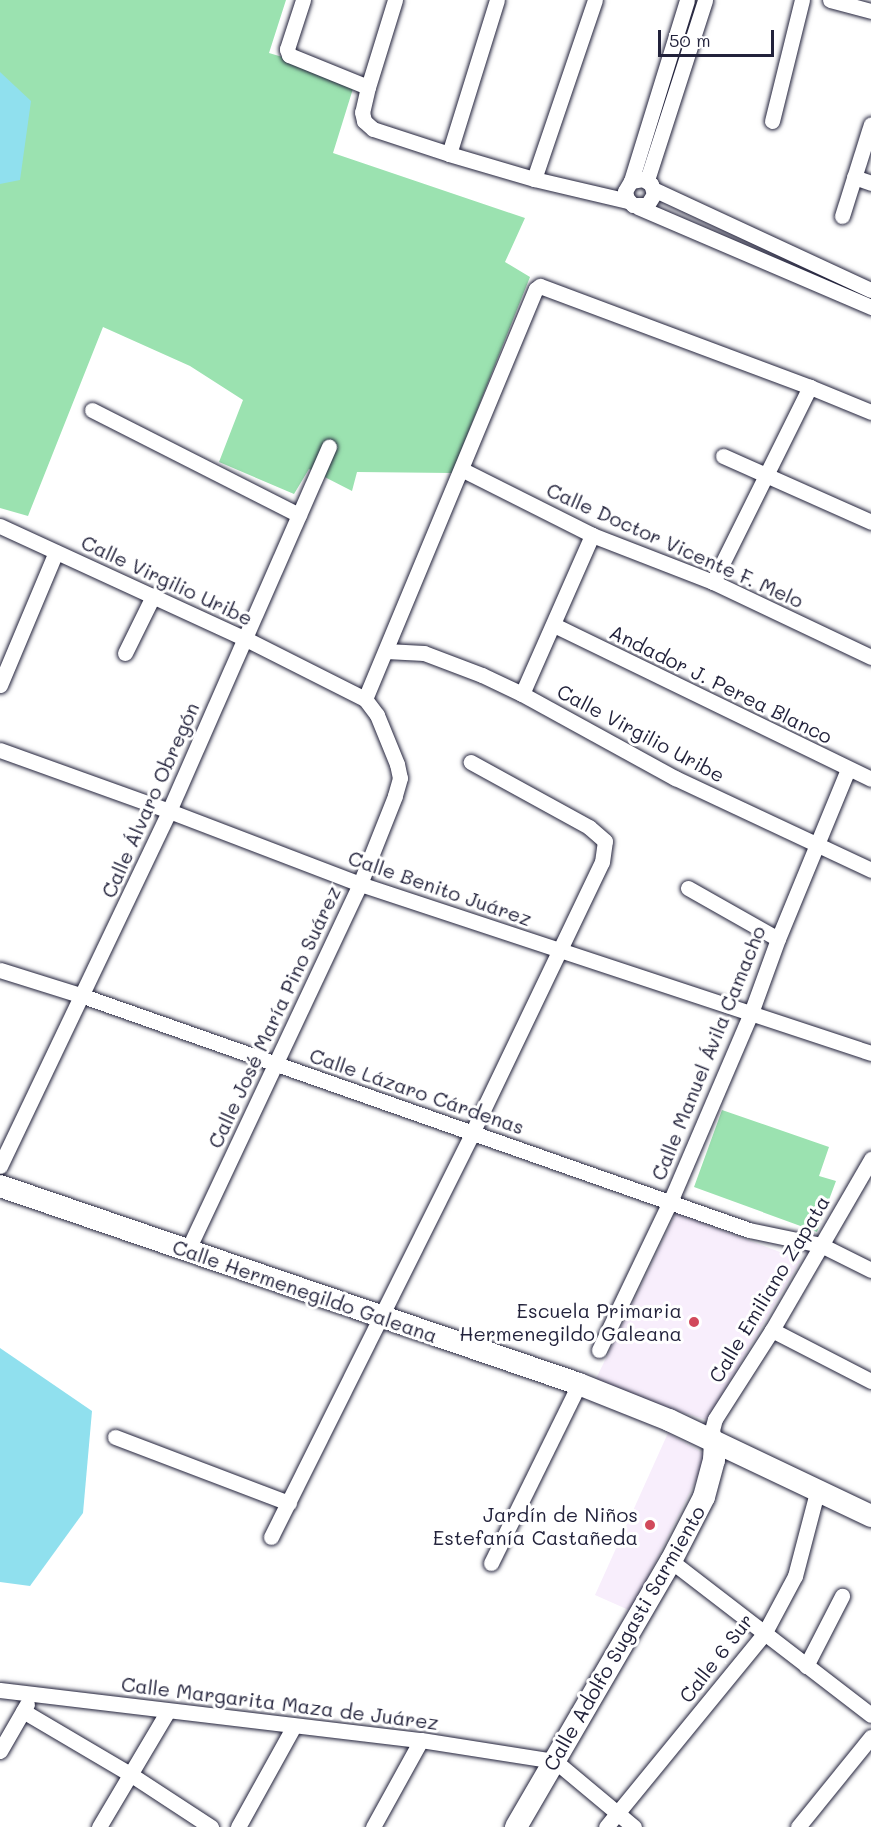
<!DOCTYPE html>
<meta charset="utf-8">
<style>
body{margin:0}
#map{position:relative;width:871px;height:1827px;overflow:hidden;background:#fff;font-family:Mali,sans-serif}
div>[style]{position:absolute}
.built>*{inset:0;background:#f8eefc}
.green>*{inset:0;background:#9be2b0}
.water>*{inset:0;background:#90e0ee}
.roads{filter:drop-shadow(0 0 2px #22223b) drop-shadow(0 0 2px #22223b)}
.street>*{height:15px;margin:-7.5px;padding:0 7.5px;transform-origin:7.5px;border-radius:7.5px;background:#fff}
.secondary>*{height:22px;margin:-11px;padding:0 11px;transform-origin:11px;border-radius:11px;background:#fff}
.dots>*{width:16px;height:16px;translate:-50% -50%;box-sizing:border-box;border:3px solid #fff;border-radius:50%}
span{translate:-50% -50%;white-space:nowrap;text-align:center;line-height:1.15;-webkit-text-stroke:6px #fff;paint-order:stroke}
.street-label{font-size:20px;color:#22223b}
.poi-label{font-size:20px;color:#22223b}
.right{translate:-100% -50%;text-align:right}
.scale{position:absolute;left:658px;top:30px;width:116px;height:27px;box-sizing:border-box;border:3px solid #22223b;border-top:0;padding-left:8px;font-size:18px;line-height:21px;white-space:nowrap;color:#22223b;-webkit-text-stroke:4px #fff;paint-order:stroke}
</style>
<div id="map">
<div class="built">
<div style="clip-path:polygon(676px 1213px,801px 1260px,707px 1420px,593px 1385px)"></div>
<div style="clip-path:polygon(668px 1433px,708px 1456px,631px 1611px,595px 1595px)"></div>
</div>
<div class="green">
<div style="clip-path:polygon(0 0,286px 0,269px 53px,356px 79px,333px 153px,525px 218px,505px 262px,530px 277px,452px 473px,357px 472px,352px 491px,309px 469px,294px 494px,219px 462px,243px 400px,190px 366px,103px 327px,28px 516px,0 508px)"></div>
<div style="clip-path:polygon(722px 1110px,829px 1147px,819px 1176px,836px 1181px,817px 1232px,694px 1187px)"></div>
</div>
<div class="water">
<div style="clip-path:polygon(0 72px,31px 101px,20px 180px,0 184px)"></div>
<div style="clip-path:polygon(0 1348px,92px 1411px,83px 1513px,30px 1586px,0 1582px)"></div>
</div>
<div class="roads">
<div class="street">
<div style="left:303px;top:0;width:52px;rotate:108.1deg"></div>
<div style="left:287px;top:49px;width:6px;rotate:72deg"></div>
<div style="left:289px;top:55px;width:85px;rotate:22.1deg"></div>
<div style="left:395px;top:0;width:91px;rotate:107.2deg"></div>
<div style="left:368px;top:87px;width:26px;rotate:103deg"></div>
<div style="left:362px;top:112px;width:9px;rotate:77deg"></div>
<div style="left:364px;top:121px;width:12px;rotate:42deg"></div>
<div style="left:373px;top:129px;width:80px;rotate:18.2deg"></div>
<div style="left:449px;top:154px;width:89px;rotate:16.4deg"></div>
<div style="left:534px;top:179px;width:97px;rotate:13.2deg"></div>
<div style="left:830px;top:0;width:42px;rotate:15deg"></div>
<div style="left:772px;top:121px;width:125px;rotate:-76.1deg"></div>
<div style="left:449px;top:154px;width:161px;rotate:-72.7deg"></div>
<div style="left:854px;top:177px;width:18px;rotate:19deg"></div>
<div style="left:534px;top:179px;width:189px;rotate:-71.2deg"></div>
<div style="left:647px;top:180px;width:189px;rotate:-72.1deg"></div>
<div style="left:631px;top:181px;width:12px;rotate:-9deg"></div>
<div style="left:643px;top:179px;width:9px;rotate:32deg"></div>
<div style="left:651px;top:184px;width:10px;rotate:73deg"></div>
<div style="left:654px;top:194px;width:13px;rotate:122deg"></div>
<div style="left:647px;top:205px;width:14px;rotate:180deg"></div>
<div style="left:633px;top:205px;width:8px;rotate:-135deg"></div>
<div style="left:627px;top:199px;width:8px;rotate:-104deg"></div>
<div style="left:625px;top:191px;width:12px;rotate:-59deg"></div>
<div style="left:631px;top:181px;width:189px;rotate:-72.8deg"></div>
<div style="left:653px;top:189px;width:240px;rotate:24.9deg"></div>
<div style="left:638px;top:207px;width:254px;rotate:23.2deg"></div>
<div style="left:842px;top:216px;width:96px;rotate:-72.5deg"></div>
<div style="left:92px;top:410px;width:232px;rotate:26.9deg"></div>
<div style="left:723px;top:456px;width:162px;rotate:24deg"></div>
<div style="left:463px;top:470px;width:144px;rotate:26.7deg"></div>
<div style="left:592px;top:535px;width:130px;rotate:21.2deg"></div>
<div style="left:713px;top:582px;width:175px;rotate:25.4deg"></div>
<div style="left:0;top:526px;width:268px;rotate:24.7deg"></div>
<div style="left:244px;top:638px;width:136px;rotate:26.8deg"></div>
<div style="left:365px;top:699px;width:20px;rotate:53deg"></div>
<div style="left:377px;top:715px;width:53px;rotate:67.8deg"></div>
<div style="left:397px;top:764px;width:14px;rotate:78deg"></div>
<div style="left:400px;top:778px;width:19px;rotate:106deg"></div>
<div style="left:395px;top:796px;width:95px;rotate:111.7deg"></div>
<div style="left:360px;top:884px;width:407px;rotate:115.2deg"></div>
<div style="left:713px;top:582px;width:218px;rotate:-63.6deg"></div>
<div style="left:554px;top:625px;width:352px;rotate:25.9deg"></div>
<div style="left:386px;top:651px;width:38px;rotate:3deg"></div>
<div style="left:424px;top:653px;width:62px;rotate:20.8deg"></div>
<div style="left:482px;top:675px;width:44px;rotate:25.4deg"></div>
<div style="left:522px;top:694px;width:175px;rotate:28.8deg"></div>
<div style="left:675px;top:778px;width:217px;rotate:25.1deg"></div>
<div style="left:125px;top:653px;width:64px;rotate:-63.8deg"></div>
<div style="left:0;top:685px;width:144px;rotate:-67.2deg"></div>
<div style="left:522px;top:694px;width:174px;rotate:-66.2deg"></div>
<div style="left:365px;top:699px;width:444px;rotate:-67.4deg"></div>
<div style="left:536px;top:289px;width:5px;rotate:-37deg"></div>
<div style="left:540px;top:286px;width:288px;rotate:20.5deg"></div>
<div style="left:810px;top:387px;width:66px;rotate:22.3deg"></div>
<div style="left:0;top:750px;width:180px;rotate:19.8deg"></div>
<div style="left:169px;top:811px;width:204px;rotate:20.9deg"></div>
<div style="left:360px;top:884px;width:538px;rotate:18.3deg"></div>
<div style="left:688px;top:888px;width:103px;rotate:29.5deg"></div>
<div style="left:0;top:970px;width:87px;rotate:17.4deg"></div>
<div style="left:83px;top:996px;width:706px;rotate:19.36deg"></div>
<div style="left:749px;top:1230px;width:74px;rotate:11.8deg"></div>
<div style="left:821px;top:1245px;width:56px;rotate:26.6deg"></div>
<div style="left:0;top:1166px;width:393px;rotate:-64.5deg"></div>
<div style="left:169px;top:811px;width:398px;rotate:-66.3deg"></div>
<div style="left:772px;top:1330px;width:111px;rotate:27.3deg"></div>
<div style="left:599px;top:1350px;width:164px;rotate:-64.4deg"></div>
<div style="left:670px;top:1202px;width:206px;rotate:-66.8deg"></div>
<div style="left:751px;top:1013px;width:79px;rotate:-70deg"></div>
<div style="left:778px;top:939px;width:184px;rotate:-67.6deg"></div>
<div style="left:115px;top:1437px;width:186px;rotate:20.8deg"></div>
<div style="left:715px;top:1443px;width:13px;rotate:-103deg"></div>
<div style="left:712px;top:1430px;width:11px;rotate:-75deg"></div>
<div style="left:715px;top:1419px;width:106px;rotate:-57.4deg"></div>
<div style="left:772px;top:1330px;width:198px;rotate:-59.9deg"></div>
<div style="left:271px;top:1537px;width:453px;rotate:-63.5deg"></div>
<div style="left:473px;top:1131px;width:298px;rotate:-64.4deg"></div>
<div style="left:602px;top:862px;width:21px;rotate:-82deg"></div>
<div style="left:605px;top:841px;width:21px;rotate:-139deg"></div>
<div style="left:589px;top:827px;width:135px;rotate:-151.2deg"></div>
<div style="left:671px;top:1561px;width:252px;rotate:37.6deg"></div>
<div style="left:491px;top:1563px;width:199px;rotate:-63.8deg"></div>
<div style="left:806px;top:1666px;width:79px;rotate:-62.8deg"></div>
<div style="left:0;top:1690px;width:424px;rotate:6.8deg"></div>
<div style="left:421px;top:1740px;width:136px;rotate:8.9deg"></div>
<div style="left:555px;top:1761px;width:103px;rotate:39.9deg"></div>
<div style="left:23px;top:1711px;width:124px;rotate:30.5deg"></div>
<div style="left:130px;top:1774px;width:97px;rotate:33.2deg"></div>
<div style="left:0;top:1751px;width:54px;rotate:-60.1deg"></div>
<div style="left:99px;top:1827px;width:135px;rotate:-59.3deg"></div>
<div style="left:238px;top:1827px;width:115px;rotate:-61deg"></div>
<div style="left:373px;top:1827px;width:99px;rotate:-61.1deg"></div>
<div style="left:606px;top:1827px;width:249px;rotate:-50.7deg"></div>
<div style="left:764px;top:1634px;width:66px;rotate:-61.9deg"></div>
<div style="left:795px;top:1576px;width:87px;rotate:-75.3deg"></div>
<div style="left:798px;top:1827px;width:116px;rotate:-51deg"></div>
</div>
<div class="secondary">
<div style="left:0;top:1186px;width:612px;rotate:18.88deg"></div>
<div style="left:579px;top:1384px;width:97px;rotate:21.8deg"></div>
<div style="left:669px;top:1420px;width:224px;rotate:25.4deg"></div>
<div style="left:516px;top:1827px;width:308px;rotate:-59.8deg"></div>
<div style="left:671px;top:1561px;width:72px;rotate:-62.7deg"></div>
<div style="left:704px;top:1497px;width:38px;rotate:-75deg"></div>
<div style="left:714px;top:1460px;width:17px;rotate:-87deg"></div>
</div>
</div>
<div class="dots">
<div style="left:694px;top:1322px;background:#d1495b"></div>
<div style="left:650px;top:1525px;background:#d1495b"></div>
</div>
<div class="street-label">
<span style="left:675px;top:545px;rotate:24deg">Calle Doctor Vicente F. Melo</span>
<span style="left:167px;top:580px;rotate:25deg">Calle Virgilio Uribe</span>
<span style="left:721px;top:684px;rotate:26deg">Andador J. Perea Blanco</span>
<span style="left:641px;top:733px;rotate:28deg">Calle Virgilio Uribe</span>
<span style="left:150px;top:800px;rotate:-66deg">Calle Álvaro Obregón</span>
<span style="left:440px;top:888px;rotate:19deg">Calle Benito Juárez</span>
<span style="left:274px;top:1017px;rotate:-65deg">Calle José María Pino Suárez</span>
<span style="left:708px;top:1053px;rotate:-68deg">Calle Manuel Ávila Camacho</span>
<span style="left:417px;top:1091px;rotate:19deg">Calle Lázaro Cárdenas</span>
<span style="left:769px;top:1289px;rotate:-59deg">Calle Emiliano Zapata</span>
<span style="left:305px;top:1291px;rotate:19deg">Calle Hermenegildo Galeana</span>
<span style="left:624px;top:1638px;rotate:-60deg">Calle Adolfo Sugasti Sarmiento</span>
<span style="left:716px;top:1658px;rotate:-52deg">Calle 6 Sur</span>
<span style="left:280px;top:1703px;rotate:7deg">Calle Margarita Maza de Juárez</span>
</div>
<div class="poi-label">
<span class="right" style="left:682px;top:1322px">Escuela Primaria<br>Hermenegildo Galeana</span>
<span class="right" style="left:638px;top:1526px">Jardín de Niños<br>Estefanía Castañeda</span>
</div>
<div class="scale">50 m</div>
</div>
